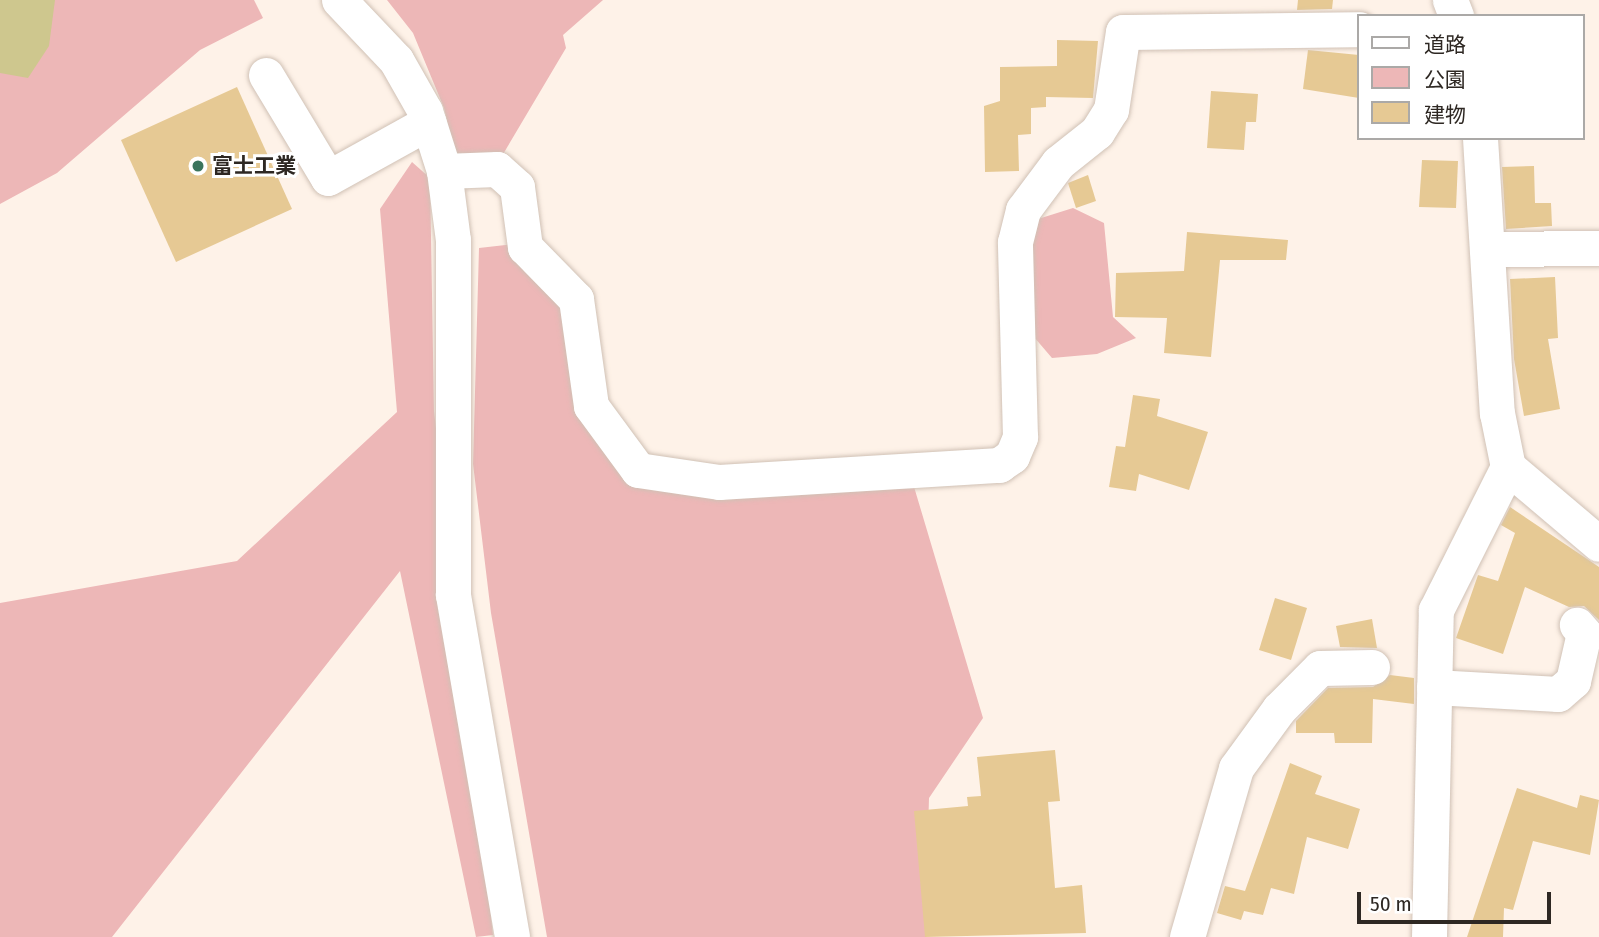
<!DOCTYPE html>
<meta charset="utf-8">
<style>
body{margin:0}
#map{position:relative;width:1599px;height:937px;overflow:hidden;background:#fef2e8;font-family:"Fira Sans Condensed","Noto Sans JP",sans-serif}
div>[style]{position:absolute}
.green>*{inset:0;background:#edb7b7}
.water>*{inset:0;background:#cec78e}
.building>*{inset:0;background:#e6c994}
.roads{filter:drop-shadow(0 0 2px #d0c1b5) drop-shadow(0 0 2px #d0c1b5)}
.minor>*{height:35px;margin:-17.5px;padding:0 17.5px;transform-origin:17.5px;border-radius:17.5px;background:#fff}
.dots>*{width:19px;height:19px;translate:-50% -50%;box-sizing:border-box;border:4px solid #fff;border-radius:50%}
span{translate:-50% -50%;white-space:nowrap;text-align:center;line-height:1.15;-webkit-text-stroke:6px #fff;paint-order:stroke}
.poi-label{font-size:21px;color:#2e2823;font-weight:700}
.left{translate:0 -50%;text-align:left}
.legend{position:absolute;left:1357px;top:14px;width:228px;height:126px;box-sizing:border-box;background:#fff;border:2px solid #aba9a7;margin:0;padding:9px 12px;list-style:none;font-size:21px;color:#2e2823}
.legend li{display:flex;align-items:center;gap:14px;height:35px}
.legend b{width:35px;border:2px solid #aba9a7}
.scale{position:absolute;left:1357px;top:892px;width:194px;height:32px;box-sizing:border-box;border:4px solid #2e2823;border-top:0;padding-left:9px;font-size:21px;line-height:24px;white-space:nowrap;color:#2e2823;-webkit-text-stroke:5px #fff;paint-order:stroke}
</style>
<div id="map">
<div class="green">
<div style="clip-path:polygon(0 0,254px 0,263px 18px,200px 50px,57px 173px,0 204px)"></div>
<div style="clip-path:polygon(387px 0,603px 0,563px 35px,566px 48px,496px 166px,456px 158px,444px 108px,413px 33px)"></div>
<div style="clip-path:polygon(412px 162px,430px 178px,434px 411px,493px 935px,476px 937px,400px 571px,112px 937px,0 937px,0 603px,237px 561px,397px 412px,380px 209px)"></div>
<div style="clip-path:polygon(1073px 208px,1104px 223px,1113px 317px,1136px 338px,1097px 354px,1052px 358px,1016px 316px,1019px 225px)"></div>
<div style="clip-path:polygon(524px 243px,555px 280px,639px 476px,909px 470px,983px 718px,929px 798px,925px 937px,547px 937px,491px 613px,473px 464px,479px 248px)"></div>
</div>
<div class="water">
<div style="clip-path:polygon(0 0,55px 0,49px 46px,28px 78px,0 73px)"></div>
</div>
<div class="building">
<div style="clip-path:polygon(1298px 0,1333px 0,1332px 9px,1297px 10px)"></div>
<div style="clip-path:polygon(1057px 40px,1098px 41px,1093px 98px,1046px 97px,1046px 107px,1031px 108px,1031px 134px,1018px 135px,1019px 171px,985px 172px,984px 106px,1000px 101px,1000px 67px,1057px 66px)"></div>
<div style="clip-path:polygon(1308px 50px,1359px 55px,1359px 98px,1303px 89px)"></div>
<div style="clip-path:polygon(237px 87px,292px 209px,176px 262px,121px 140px)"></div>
<div style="clip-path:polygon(1211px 91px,1258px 94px,1256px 122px,1246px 122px,1244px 150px,1207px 148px)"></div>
<div style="clip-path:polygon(1422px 160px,1458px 161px,1456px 208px,1419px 207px)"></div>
<div style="clip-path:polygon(1534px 166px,1535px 203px,1551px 203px,1552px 226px,1506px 229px,1502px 167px)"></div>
<div style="clip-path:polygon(1088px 175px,1096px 201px,1076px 208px,1068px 183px)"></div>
<div style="clip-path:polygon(1187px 232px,1288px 240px,1286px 260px,1220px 260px,1211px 357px,1164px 353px,1167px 318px,1115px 317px,1116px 273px,1184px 271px)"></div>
<div style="clip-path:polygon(1555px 277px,1558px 338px,1548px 339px,1560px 409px,1524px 416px,1514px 359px,1510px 279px)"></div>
<div style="clip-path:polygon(1133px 395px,1160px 399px,1157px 416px,1208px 432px,1189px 490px,1139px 474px,1136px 491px,1109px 487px,1116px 446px,1125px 447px)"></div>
<div style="clip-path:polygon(1510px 507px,1599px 567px,1599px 620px,1584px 606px,1569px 607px,1525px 587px,1503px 654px,1456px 638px,1478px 575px,1498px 581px,1515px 533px,1501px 525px)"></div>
<div style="clip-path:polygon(1275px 598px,1307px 608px,1291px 660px,1259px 650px)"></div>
<div style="clip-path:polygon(1372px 619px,1377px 648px,1340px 647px,1336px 626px)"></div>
<div style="clip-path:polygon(1390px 675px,1414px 678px,1414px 704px,1373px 699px,1372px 743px,1335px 743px,1334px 733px,1296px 733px,1296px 721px,1328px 688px,1373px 687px)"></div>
<div style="clip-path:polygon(1055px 750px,1060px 801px,1048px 802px,1055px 888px,1082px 885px,1086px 933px,925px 937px,914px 811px,968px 806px,967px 797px,981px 796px,977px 757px)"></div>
<div style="clip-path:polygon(1290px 763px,1322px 776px,1315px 794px,1360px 809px,1348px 849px,1307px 837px,1294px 894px,1271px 888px,1263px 915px,1244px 911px,1241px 920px,1217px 913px,1225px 886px,1245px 891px)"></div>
<div style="clip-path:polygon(1517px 788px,1577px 808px,1580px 795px,1599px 800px,1590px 855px,1533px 841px,1513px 910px,1504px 908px,1503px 937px,1467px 937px)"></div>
</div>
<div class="roads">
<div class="minor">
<div style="left:339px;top:0;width:83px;rotate:46.5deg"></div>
<div style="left:396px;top:60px;width:59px;rotate:60.4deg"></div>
<div style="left:425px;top:111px;width:63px;rotate:72.4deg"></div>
<div style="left:444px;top:171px;width:70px;rotate:82.6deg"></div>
<div style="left:453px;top:240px;width:355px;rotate:90deg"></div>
<div style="left:453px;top:595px;width:347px;rotate:80.2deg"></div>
<div style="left:1450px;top:0;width:17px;rotate:69deg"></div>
<div style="left:266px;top:75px;width:120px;rotate:59deg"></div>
<div style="left:328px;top:178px;width:115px;rotate:-29deg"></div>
<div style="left:1480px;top:138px;width:276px;rotate:86.5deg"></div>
<div style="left:1497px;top:413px;width:55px;rotate:78.5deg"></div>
<div style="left:1508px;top:467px;width:119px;rotate:40.2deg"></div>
<div style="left:444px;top:171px;width:53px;rotate:-2.2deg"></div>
<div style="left:497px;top:169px;width:27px;rotate:42deg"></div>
<div style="left:517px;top:187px;width:61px;rotate:82.4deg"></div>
<div style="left:525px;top:247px;width:73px;rotate:45.6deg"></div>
<div style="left:576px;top:299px;width:108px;rotate:82deg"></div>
<div style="left:591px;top:406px;width:79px;rotate:53.7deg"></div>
<div style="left:638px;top:470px;width:82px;rotate:8.4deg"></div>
<div style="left:719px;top:482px;width:281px;rotate:-3.5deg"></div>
<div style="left:999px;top:465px;width:16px;rotate:-35deg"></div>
<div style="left:1012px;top:456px;width:21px;rotate:-67deg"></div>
<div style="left:1020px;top:437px;width:195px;rotate:-91.5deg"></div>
<div style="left:1015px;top:242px;width:33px;rotate:-76deg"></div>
<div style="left:1023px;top:210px;width:59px;rotate:-53.3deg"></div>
<div style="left:1058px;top:163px;width:50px;rotate:-38.5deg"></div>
<div style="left:1097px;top:132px;width:26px;rotate:-58deg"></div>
<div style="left:1111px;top:110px;width:79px;rotate:-81.3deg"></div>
<div style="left:1123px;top:32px;width:236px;rotate:-0.7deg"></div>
<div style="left:1487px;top:249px;width:112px;rotate:-0.5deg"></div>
<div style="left:1434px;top:687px;width:124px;rotate:3.2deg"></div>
<div style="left:1558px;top:694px;width:20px;rotate:-41deg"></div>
<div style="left:1573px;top:681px;width:49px;rotate:-77.1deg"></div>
<div style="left:1584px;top:633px;width:11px;rotate:-131deg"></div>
<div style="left:1187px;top:937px;width:176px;rotate:-73.8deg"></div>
<div style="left:1236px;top:768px;width:73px;rotate:-53.9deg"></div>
<div style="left:1279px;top:709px;width:58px;rotate:-45deg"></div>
<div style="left:1320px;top:668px;width:52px;rotate:-1.1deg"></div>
<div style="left:1429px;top:937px;width:327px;rotate:-88.8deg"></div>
<div style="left:1436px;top:610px;width:160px;rotate:-63.3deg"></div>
</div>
</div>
<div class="dots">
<div style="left:198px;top:166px;background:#3a745c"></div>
</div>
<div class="poi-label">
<span class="left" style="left:212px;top:166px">富士工業</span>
</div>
<ul class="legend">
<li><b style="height:9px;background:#fff"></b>道路</li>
<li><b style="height:19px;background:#edb7b7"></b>公園</li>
<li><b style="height:19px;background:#e6c994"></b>建物</li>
</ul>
<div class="scale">50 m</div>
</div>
